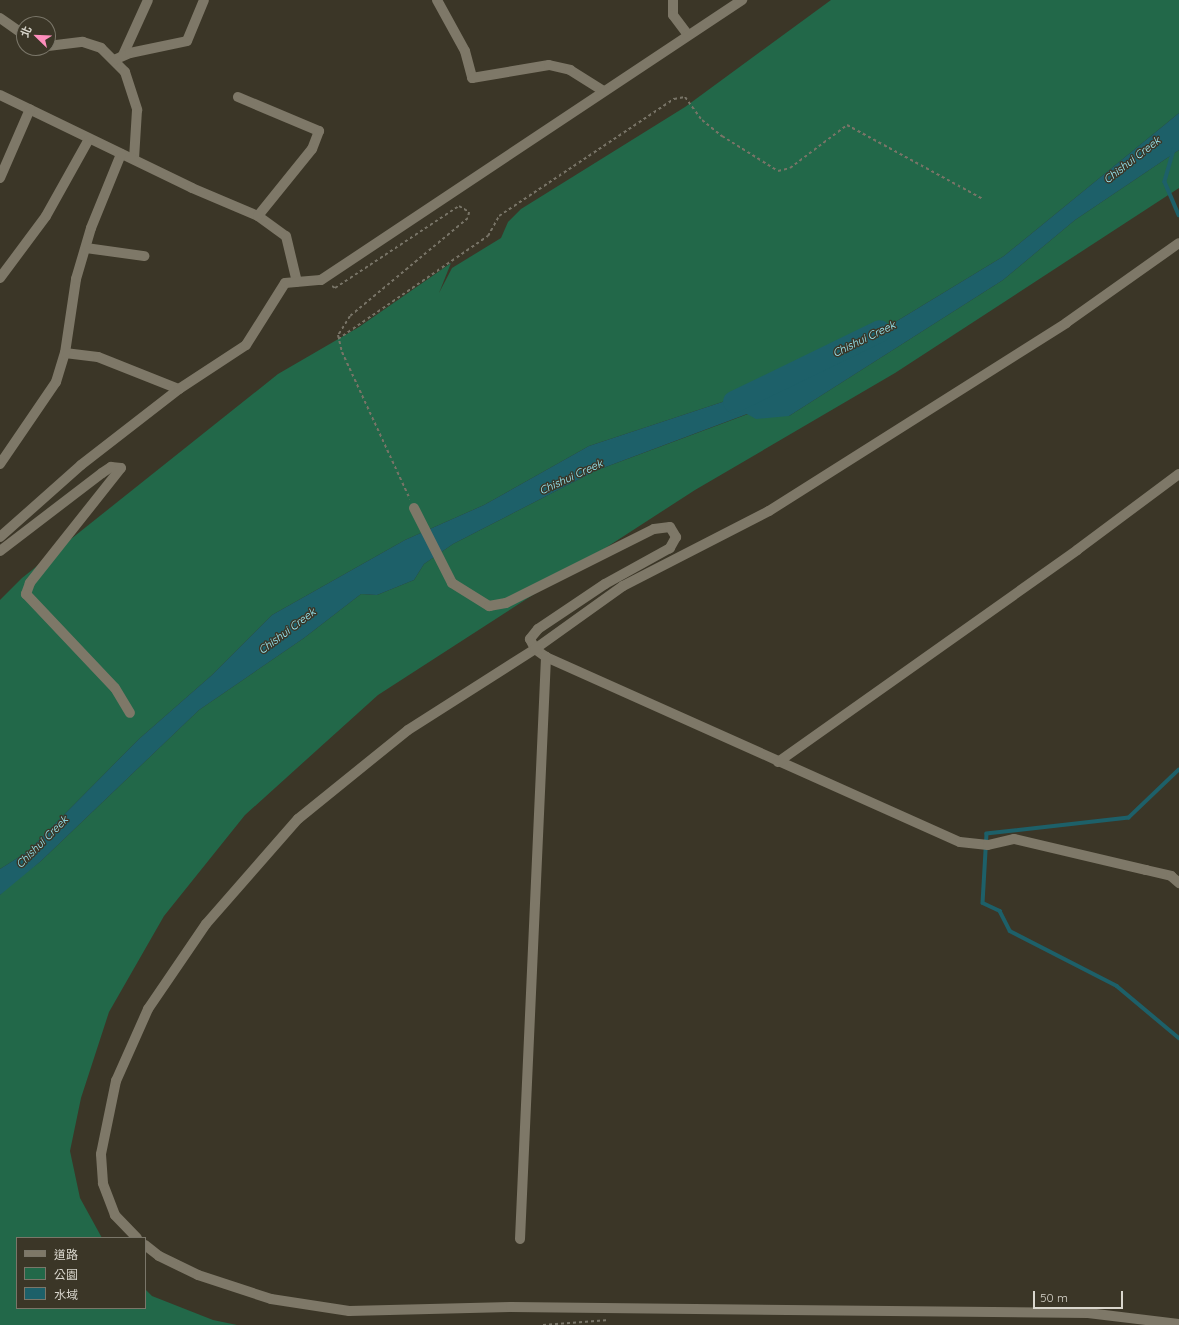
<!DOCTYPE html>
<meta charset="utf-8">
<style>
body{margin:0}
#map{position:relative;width:1179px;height:1325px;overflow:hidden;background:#3b3627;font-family:Quicksand,"Noto Sans TC",sans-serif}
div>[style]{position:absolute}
.green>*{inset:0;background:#226849}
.water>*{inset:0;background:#1d6069}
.stream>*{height:3.5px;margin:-1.75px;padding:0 1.75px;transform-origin:1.75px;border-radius:1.75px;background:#1d6069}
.river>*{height:22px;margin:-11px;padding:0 11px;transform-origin:11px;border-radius:11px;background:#1d6069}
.path>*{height:2px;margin-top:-1px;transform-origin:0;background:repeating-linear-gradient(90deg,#787467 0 3px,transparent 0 6px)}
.minor>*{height:10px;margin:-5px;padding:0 5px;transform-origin:5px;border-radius:5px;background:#7e7868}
span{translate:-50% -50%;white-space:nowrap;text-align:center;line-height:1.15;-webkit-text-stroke:3px #3b3627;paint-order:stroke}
.water-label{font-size:11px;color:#9cf2ff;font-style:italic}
.legend{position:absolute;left:16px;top:1237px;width:130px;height:72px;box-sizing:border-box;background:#3b3627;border:1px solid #7a7669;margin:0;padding:5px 7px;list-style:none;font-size:12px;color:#d9d6cd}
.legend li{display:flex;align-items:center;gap:8px;height:20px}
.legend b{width:20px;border:1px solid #7a7669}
.north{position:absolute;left:16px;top:16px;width:40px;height:40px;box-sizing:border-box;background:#3b3627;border:1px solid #7a7669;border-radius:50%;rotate:293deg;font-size:11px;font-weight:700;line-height:16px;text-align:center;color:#d9d6cd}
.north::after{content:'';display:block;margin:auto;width:14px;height:18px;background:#fe8ebc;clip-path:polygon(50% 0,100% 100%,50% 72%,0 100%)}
.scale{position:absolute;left:1033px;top:1291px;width:90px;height:18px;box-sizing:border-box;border:2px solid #d9d6cd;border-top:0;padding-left:5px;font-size:12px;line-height:14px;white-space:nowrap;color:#d9d6cd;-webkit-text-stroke:3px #3b3627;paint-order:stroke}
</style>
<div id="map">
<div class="green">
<div style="clip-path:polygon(831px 0,1179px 0,1179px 113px,1004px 256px,892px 324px,780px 383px,589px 446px,484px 505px,405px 540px,272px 615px,212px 675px,139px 739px,27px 852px,0 869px,0 600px,22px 578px,278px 374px,359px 327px,451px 263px,439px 293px,452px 268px,501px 238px,508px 222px,521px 209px,685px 107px)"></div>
<div style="clip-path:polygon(1179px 150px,1179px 188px,895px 373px,695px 490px,378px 695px,245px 815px,164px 916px,109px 1012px,81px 1098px,70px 1151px,80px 1198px,102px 1238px,17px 1238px,17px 1308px,145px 1308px,145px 1289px,152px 1296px,213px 1320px,237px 1325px,0 1325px,0 895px,5px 889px,41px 861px,199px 710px,304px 638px,361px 594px,377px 595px,414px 580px,424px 564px,453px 544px,595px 471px,748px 414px,789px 416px,1003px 280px,1075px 220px)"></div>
</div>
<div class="water">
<div style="clip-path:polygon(1179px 113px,1179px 150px,1075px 220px,1003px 280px,789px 416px,756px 419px,747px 414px,595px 471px,453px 544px,424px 564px,414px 580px,377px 595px,361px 594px,304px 638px,199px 710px,41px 861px,0 895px,0 869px,27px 852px,139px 739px,212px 675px,272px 615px,405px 540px,484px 505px,589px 446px,780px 383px,892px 324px,1004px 256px)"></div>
</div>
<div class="stream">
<div style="left:1174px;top:150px;width:33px;rotate:106deg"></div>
<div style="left:1165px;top:182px;width:36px;rotate:67deg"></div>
<div style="left:1179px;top:770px;width:69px;rotate:136.2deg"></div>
<div style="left:1129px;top:818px;width:143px;rotate:173.6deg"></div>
<div style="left:987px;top:834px;width:69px;rotate:93.3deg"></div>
<div style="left:983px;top:903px;width:19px;rotate:25deg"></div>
<div style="left:1000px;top:911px;width:22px;rotate:63deg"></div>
<div style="left:1010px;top:931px;width:120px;rotate:27.2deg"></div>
<div style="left:1117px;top:986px;width:81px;rotate:40deg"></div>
</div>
<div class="river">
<div style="left:734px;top:402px;width:162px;rotate:-25.9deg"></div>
</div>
<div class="path">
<div style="left:332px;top:286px;width:4px;rotate:34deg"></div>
<div style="left:335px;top:288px;width:149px;rotate:-33.5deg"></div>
<div style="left:459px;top:206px;width:12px;rotate:31deg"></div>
<div style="left:469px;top:212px;width:6px;rotate:99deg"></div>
<div style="left:468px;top:218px;width:153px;rotate:140.3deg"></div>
<div style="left:350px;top:316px;width:22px;rotate:122deg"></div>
<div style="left:338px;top:335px;width:17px;rotate:77deg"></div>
<div style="left:342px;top:352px;width:162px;rotate:65.2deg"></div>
<div style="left:338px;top:339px;width:182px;rotate:-34.5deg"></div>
<div style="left:488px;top:236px;width:23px;rotate:-61deg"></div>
<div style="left:499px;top:216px;width:211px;rotate:-33.8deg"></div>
<div style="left:674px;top:99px;width:11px;rotate:-10deg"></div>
<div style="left:685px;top:97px;width:29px;rotate:54deg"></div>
<div style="left:702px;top:120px;width:26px;rotate:39deg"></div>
<div style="left:722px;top:136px;width:66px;rotate:32deg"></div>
<div style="left:778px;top:171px;width:12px;rotate:-14deg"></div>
<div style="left:790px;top:168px;width:71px;rotate:-37deg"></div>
<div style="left:847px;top:125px;width:155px;rotate:28.6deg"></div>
<div style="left:543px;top:1325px;width:66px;rotate:-4.3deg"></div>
</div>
<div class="minor">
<div style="left:437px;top:0;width:58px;rotate:61.2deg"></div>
<div style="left:465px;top:51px;width:28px;rotate:75deg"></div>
<div style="left:472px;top:78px;width:78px;rotate:-9.6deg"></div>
<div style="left:549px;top:65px;width:22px;rotate:13deg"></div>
<div style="left:570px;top:70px;width:39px;rotate:32deg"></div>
<div style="left:673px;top:0;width:15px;rotate:90deg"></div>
<div style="left:673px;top:15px;width:25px;rotate:53deg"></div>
<div style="left:0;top:18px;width:29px;rotate:35deg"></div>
<div style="left:48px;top:46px;width:35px;rotate:-7deg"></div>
<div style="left:83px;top:42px;width:19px;rotate:18deg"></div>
<div style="left:101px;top:48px;width:34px;rotate:45deg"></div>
<div style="left:125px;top:72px;width:40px;rotate:72deg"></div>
<div style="left:137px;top:110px;width:49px;rotate:93.5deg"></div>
<div style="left:123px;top:55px;width:60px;rotate:-65.6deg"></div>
<div style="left:114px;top:60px;width:17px;rotate:-24deg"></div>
<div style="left:130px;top:53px;width:58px;rotate:-11.9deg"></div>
<div style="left:187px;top:41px;width:44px;rotate:-67.5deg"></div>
<div style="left:0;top:95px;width:213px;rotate:25.8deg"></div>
<div style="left:192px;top:188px;width:72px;rotate:23deg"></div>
<div style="left:258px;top:216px;width:34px;rotate:36deg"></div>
<div style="left:286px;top:236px;width:47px;rotate:76.6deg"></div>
<div style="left:238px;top:97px;width:88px;rotate:22.8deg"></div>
<div style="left:319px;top:131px;width:19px;rotate:111deg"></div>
<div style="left:312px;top:149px;width:86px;rotate:128.9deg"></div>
<div style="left:0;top:178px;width:75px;rotate:-66.5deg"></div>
<div style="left:86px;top:248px;width:59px;rotate:7.9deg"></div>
<div style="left:0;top:278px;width:77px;rotate:-53.4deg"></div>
<div style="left:46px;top:216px;width:88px;rotate:-60.8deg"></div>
<div style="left:65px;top:353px;width:33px;rotate:7deg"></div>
<div style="left:98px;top:357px;width:87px;rotate:21.6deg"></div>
<div style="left:0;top:464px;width:99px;rotate:-55.7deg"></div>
<div style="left:56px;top:382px;width:30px;rotate:-73deg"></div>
<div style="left:65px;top:353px;width:75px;rotate:-81.5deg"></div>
<div style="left:76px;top:279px;width:53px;rotate:-73.6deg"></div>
<div style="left:91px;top:228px;width:80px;rotate:-67.9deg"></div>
<div style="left:414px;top:508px;width:84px;rotate:63.1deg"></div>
<div style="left:452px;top:583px;width:44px;rotate:31.9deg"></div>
<div style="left:489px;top:606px;width:17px;rotate:-10deg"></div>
<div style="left:506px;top:603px;width:165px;rotate:-26.6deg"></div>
<div style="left:654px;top:529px;width:16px;rotate:-7deg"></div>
<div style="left:670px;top:527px;width:12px;rotate:59deg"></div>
<div style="left:676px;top:537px;width:13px;rotate:119deg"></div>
<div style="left:670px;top:548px;width:74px;rotate:151deg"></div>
<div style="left:605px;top:584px;width:81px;rotate:146.1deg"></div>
<div style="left:538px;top:629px;width:13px;rotate:129deg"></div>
<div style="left:530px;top:639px;width:11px;rotate:63deg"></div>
<div style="left:535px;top:649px;width:14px;rotate:36deg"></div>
<div style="left:546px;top:657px;width:453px;rotate:24.1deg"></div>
<div style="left:960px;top:842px;width:28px;rotate:6deg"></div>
<div style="left:988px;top:845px;width:27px;rotate:-13deg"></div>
<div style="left:1014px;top:839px;width:136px;rotate:13.2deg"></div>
<div style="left:1146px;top:870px;width:26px;rotate:13deg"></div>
<div style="left:1171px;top:876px;width:11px;rotate:41deg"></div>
<div style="left:0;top:537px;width:108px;rotate:-41.6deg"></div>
<div style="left:81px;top:465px;width:124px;rotate:-37.8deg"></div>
<div style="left:179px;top:389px;width:80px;rotate:-33.3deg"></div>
<div style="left:246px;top:345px;width:73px;rotate:-57.8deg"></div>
<div style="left:285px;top:283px;width:36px;rotate:-5deg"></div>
<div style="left:321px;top:280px;width:506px;rotate:-33.63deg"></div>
<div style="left:0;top:551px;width:128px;rotate:-37.4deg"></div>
<div style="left:102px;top:473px;width:11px;rotate:-34deg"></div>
<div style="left:111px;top:467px;width:10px;rotate:6deg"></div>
<div style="left:121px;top:468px;width:147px;rotate:128.4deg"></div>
<div style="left:30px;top:583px;width:12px;rotate:110deg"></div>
<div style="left:26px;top:594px;width:129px;rotate:46.6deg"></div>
<div style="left:115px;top:688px;width:29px;rotate:59deg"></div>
<div style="left:778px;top:762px;width:367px;rotate:-35.3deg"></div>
<div style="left:1077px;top:550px;width:127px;rotate:-36.7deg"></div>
<div style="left:137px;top:1238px;width:32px;rotate:-134deg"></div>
<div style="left:115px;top:1215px;width:34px;rotate:-111deg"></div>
<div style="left:103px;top:1183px;width:29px;rotate:-94deg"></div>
<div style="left:101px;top:1154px;width:75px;rotate:-78.4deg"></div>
<div style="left:116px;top:1081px;width:79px;rotate:-66deg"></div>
<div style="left:148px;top:1009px;width:103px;rotate:-55.7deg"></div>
<div style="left:206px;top:924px;width:140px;rotate:-48.8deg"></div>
<div style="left:298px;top:819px;width:141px;rotate:-39deg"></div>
<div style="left:408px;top:730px;width:151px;rotate:-32.5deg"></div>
<div style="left:535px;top:649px;width:108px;rotate:-35.6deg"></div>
<div style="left:623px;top:586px;width:164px;rotate:-27.2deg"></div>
<div style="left:769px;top:511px;width:352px;rotate:-32.3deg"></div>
<div style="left:1066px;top:323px;width:138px;rotate:-35.3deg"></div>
<div style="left:520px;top:1239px;width:583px;rotate:-87.44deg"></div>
<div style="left:145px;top:1245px;width:18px;rotate:38deg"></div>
<div style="left:159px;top:1256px;width:43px;rotate:26deg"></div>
<div style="left:198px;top:1275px;width:77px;rotate:18.2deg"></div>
<div style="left:271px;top:1299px;width:79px;rotate:8.7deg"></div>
<div style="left:349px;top:1311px;width:162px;rotate:-1.4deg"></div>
<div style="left:511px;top:1307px;width:577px;rotate:0.6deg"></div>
<div style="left:1088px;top:1313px;width:92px;rotate:6.9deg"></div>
</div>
<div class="water-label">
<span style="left:1132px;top:160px;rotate:-38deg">Chishui Creek</span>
<span style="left:864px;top:339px;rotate:-26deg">Chishui Creek</span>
<span style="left:571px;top:477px;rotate:-25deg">Chishui Creek</span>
<span style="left:287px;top:631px;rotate:-37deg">Chishui Creek</span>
<span style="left:42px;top:842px;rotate:-45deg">Chishui Creek</span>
</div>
<ul class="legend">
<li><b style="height:5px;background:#7e7868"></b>道路</li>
<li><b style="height:11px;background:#226849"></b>公園</li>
<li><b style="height:11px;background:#1d6069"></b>水域</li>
</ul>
<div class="north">北</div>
<div class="scale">50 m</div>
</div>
